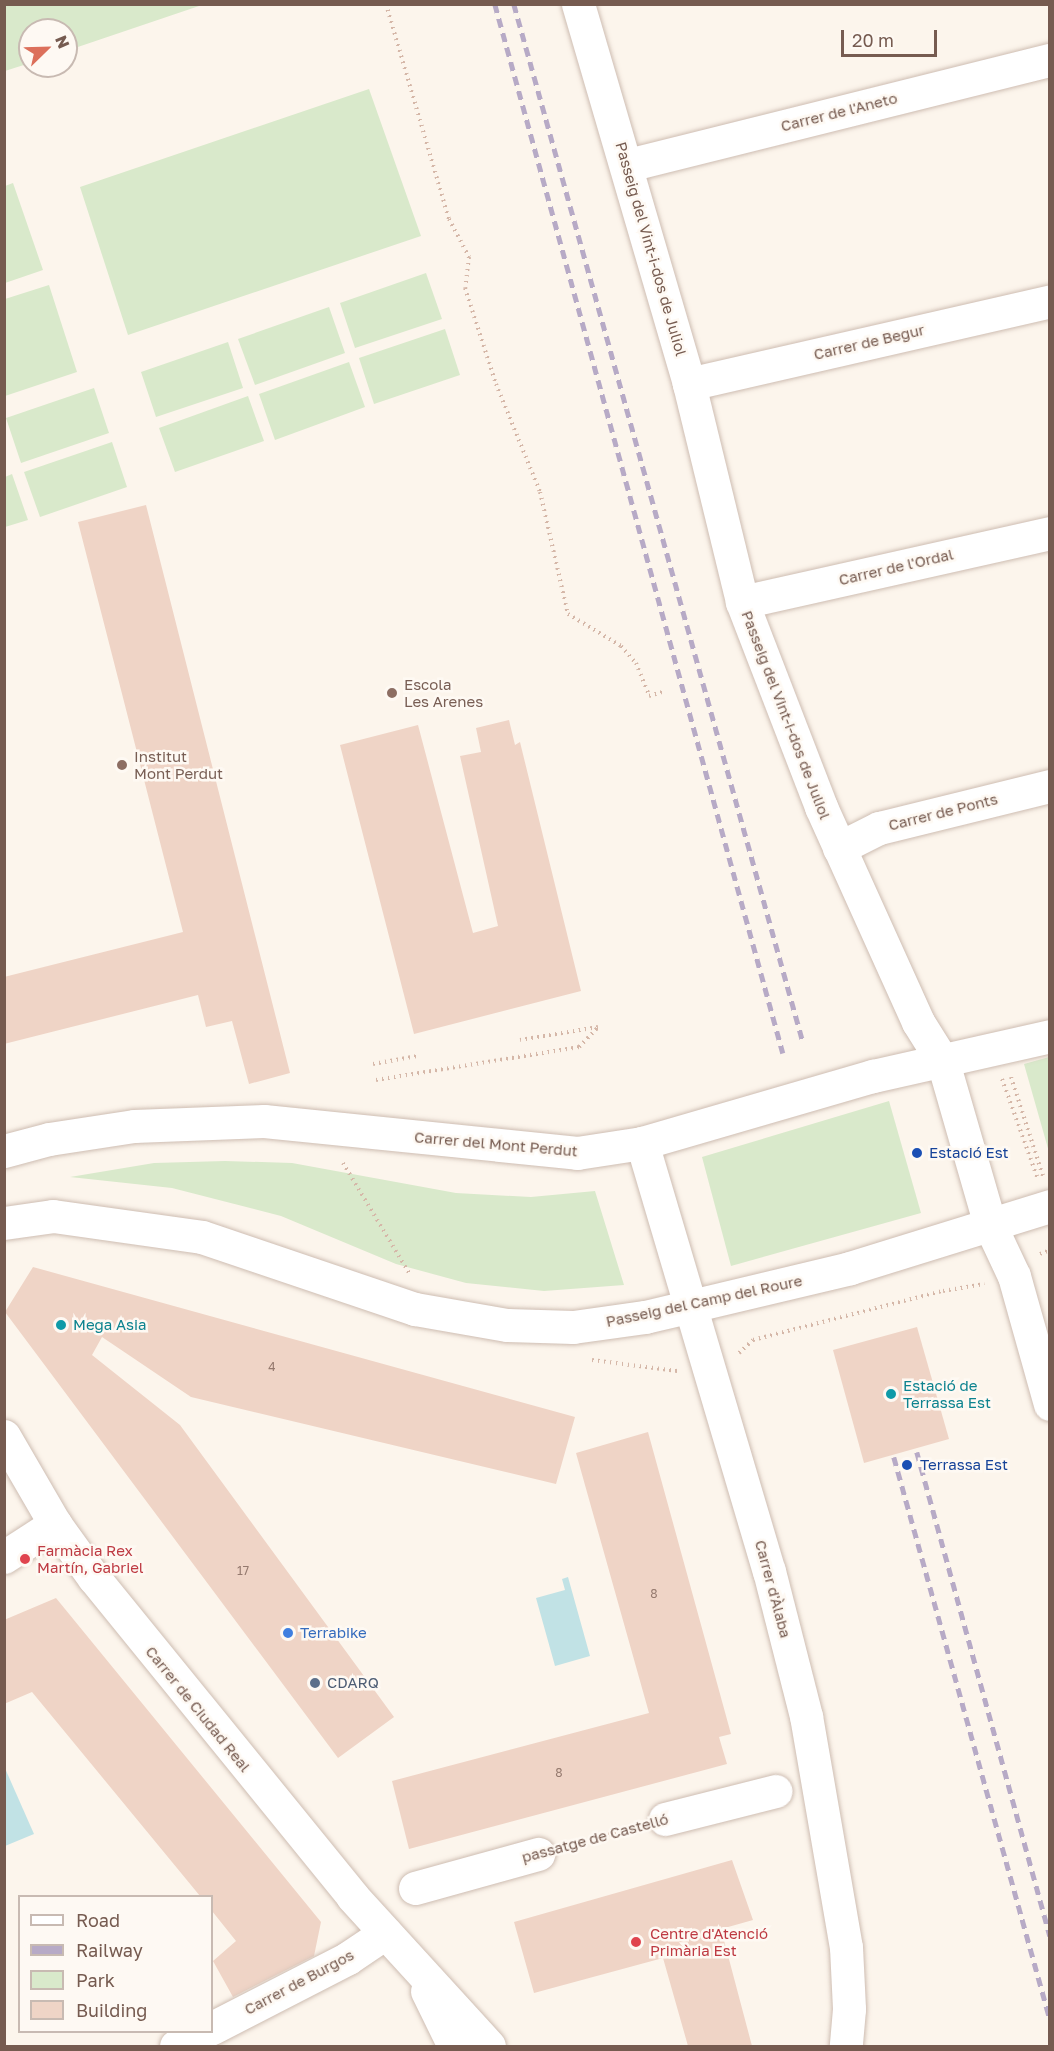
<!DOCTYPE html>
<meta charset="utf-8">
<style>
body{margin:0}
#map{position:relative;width:1054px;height:2051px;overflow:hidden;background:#fcf5ec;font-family:"Golos Text",sans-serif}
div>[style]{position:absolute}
.green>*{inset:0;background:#d9e9cb}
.water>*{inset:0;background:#c1e2e5}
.building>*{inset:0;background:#efd4c6}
.path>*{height:4px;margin-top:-2px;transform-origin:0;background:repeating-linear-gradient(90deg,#d5b7a8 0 1.5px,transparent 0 6px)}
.roads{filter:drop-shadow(0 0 2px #cebdb2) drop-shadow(0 0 2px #cebdb2)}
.minor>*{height:33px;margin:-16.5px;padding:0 16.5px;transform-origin:16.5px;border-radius:16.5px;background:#fff}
.rail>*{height:4.5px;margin-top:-2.25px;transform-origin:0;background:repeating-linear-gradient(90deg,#b7aac6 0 9px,transparent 0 15px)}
.dots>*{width:16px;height:16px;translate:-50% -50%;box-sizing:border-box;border:3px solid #fef9f3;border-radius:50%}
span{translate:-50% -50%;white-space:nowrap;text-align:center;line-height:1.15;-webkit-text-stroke:5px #fef9f3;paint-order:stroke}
.number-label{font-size:12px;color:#94796e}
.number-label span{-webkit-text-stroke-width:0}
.street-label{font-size:15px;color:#765b50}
.education-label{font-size:15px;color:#785e54}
.left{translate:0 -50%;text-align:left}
.transit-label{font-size:15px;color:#164399}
.culture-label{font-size:15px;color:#0d838f}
.health-label{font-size:15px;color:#be3a42}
.shop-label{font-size:15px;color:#366cbe}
.service-label{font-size:15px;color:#4e5e75}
.frame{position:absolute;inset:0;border:6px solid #765b50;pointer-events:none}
.legend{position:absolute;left:18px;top:1895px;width:195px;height:138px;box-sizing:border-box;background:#fef9f3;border:2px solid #c8bab2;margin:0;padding:8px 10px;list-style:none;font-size:18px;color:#765b50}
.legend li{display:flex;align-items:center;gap:12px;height:30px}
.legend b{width:30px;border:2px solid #c8bab2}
.north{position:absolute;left:18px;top:18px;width:60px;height:60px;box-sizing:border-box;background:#fef9f3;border:2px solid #c8bab2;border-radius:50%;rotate:67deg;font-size:16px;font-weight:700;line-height:24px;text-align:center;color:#765b50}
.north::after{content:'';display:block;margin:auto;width:21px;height:27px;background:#dc705b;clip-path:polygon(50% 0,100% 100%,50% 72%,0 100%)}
.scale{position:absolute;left:841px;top:30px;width:96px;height:27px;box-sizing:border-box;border:3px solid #765b50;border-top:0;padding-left:8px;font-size:18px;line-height:21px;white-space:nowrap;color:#765b50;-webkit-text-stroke:4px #fef9f3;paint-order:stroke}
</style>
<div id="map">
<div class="green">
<div style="clip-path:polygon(4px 5px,5px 4px,202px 5px,66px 51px,66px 30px,30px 30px,30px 63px,5px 71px)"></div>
<div style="clip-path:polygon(369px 89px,421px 236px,128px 335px,80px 187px)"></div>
<div style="clip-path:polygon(13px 183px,43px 270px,5px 283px,5px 186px)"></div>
<div style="clip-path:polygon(426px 273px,442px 319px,355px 348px,340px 303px)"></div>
<div style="clip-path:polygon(49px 285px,77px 372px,5px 396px,5px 299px)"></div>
<div style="clip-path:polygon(329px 307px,345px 353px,255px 385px,238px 339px)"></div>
<div style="clip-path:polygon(445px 329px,460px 375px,374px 404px,359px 358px)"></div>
<div style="clip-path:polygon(228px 342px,243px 388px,156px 417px,141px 372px)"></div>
<div style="clip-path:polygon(349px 362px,365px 407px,275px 440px,259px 394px)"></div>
<div style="clip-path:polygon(94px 388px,109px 433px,21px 463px,6px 418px)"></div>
<div style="clip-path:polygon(248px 396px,264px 441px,175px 472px,159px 428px)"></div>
<div style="clip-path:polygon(112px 442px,127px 487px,40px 517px,24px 472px)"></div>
<div style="clip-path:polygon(12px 474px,28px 520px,5px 527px,5px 477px)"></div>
<div style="clip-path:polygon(1049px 1057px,1050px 1057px,1049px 1152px,1024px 1064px)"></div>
<div style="clip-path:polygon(889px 1101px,921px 1213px,731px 1266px,702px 1157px)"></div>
<div style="clip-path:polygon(225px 1161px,292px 1163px,456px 1193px,531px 1197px,595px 1191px,624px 1285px,544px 1291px,466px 1283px,396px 1264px,281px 1216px,172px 1188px,70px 1177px,154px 1163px)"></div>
</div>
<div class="water">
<div style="clip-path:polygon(568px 1577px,590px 1656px,555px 1666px,536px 1598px,565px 1590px,562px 1579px)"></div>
<div style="clip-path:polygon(4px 1766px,34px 1834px,5px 1846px,4px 1846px)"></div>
</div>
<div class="building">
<div style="clip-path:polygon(146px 505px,290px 1073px,249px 1084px,232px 1021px,206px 1027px,198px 995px,4px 1044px,4px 977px,183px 932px,78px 522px)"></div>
<div style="clip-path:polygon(509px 720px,515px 745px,520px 742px,581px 991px,414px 1034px,340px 745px,418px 725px,473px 933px,498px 926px,460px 756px,481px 752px,476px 728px)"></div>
<div style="clip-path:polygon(33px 1267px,575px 1417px,556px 1484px,191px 1397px,102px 1337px,92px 1355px,180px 1425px,394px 1717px,338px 1758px,5px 1312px)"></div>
<div style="clip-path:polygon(917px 1327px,949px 1439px,864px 1463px,833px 1350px)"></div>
<div style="clip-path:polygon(648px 1432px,731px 1734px,719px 1737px,727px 1764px,409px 1849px,392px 1781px,649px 1713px,576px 1453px)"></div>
<div style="clip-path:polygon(56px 1598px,321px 1922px,314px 1956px,233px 1997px,213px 1961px,236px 1941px,212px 1911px,212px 1896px,200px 1896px,32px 1692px,4px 1704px,4px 1620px)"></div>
<div style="clip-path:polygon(732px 1860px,753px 1920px,721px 1929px,752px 2046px,688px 2046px,663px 1958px,534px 1993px,514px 1922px)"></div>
</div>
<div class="path">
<div style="left:386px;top:4px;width:224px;rotate:73.7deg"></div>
<div style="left:449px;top:219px;width:43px;rotate:62.2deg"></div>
<div style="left:469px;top:257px;width:31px;rotate:97deg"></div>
<div style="left:465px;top:288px;width:101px;rotate:72.1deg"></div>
<div style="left:496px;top:384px;width:117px;rotate:67.8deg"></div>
<div style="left:540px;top:492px;width:125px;rotate:77.1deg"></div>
<div style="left:568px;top:614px;width:62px;rotate:31.1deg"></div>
<div style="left:621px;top:646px;width:23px;rotate:49deg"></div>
<div style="left:636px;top:663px;width:35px;rotate:68deg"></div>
<div style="left:649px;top:696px;width:14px;rotate:-17deg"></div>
<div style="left:373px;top:1064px;width:45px;rotate:-10.3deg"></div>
<div style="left:1011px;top:1077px;width:104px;rotate:72.1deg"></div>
<div style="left:1002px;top:1079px;width:104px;rotate:70.3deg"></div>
<div style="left:376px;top:1080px;width:206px;rotate:-9.2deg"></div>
<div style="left:579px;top:1047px;width:28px;rotate:-46deg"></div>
<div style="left:598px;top:1027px;width:79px;rotate:170.5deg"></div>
<div style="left:343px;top:1163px;width:128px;rotate:59deg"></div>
<div style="left:1040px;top:1254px;width:11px;rotate:-22deg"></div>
<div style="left:739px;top:1353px;width:19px;rotate:-43deg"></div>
<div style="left:753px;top:1340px;width:196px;rotate:-14.5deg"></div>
<div style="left:943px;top:1291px;width:42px;rotate:-9.7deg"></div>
<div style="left:592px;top:1360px;width:86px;rotate:7.4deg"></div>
<div style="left:568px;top:1846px;width:70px;rotate:-15.8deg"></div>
</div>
<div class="roads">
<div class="minor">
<div style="left:578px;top:4px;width:396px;rotate:73.7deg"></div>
<div style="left:689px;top:384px;width:224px;rotate:76.3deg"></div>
<div style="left:742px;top:602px;width:220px;rotate:68.9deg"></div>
<div style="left:821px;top:807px;width:236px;rotate:65.7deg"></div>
<div style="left:918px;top:1022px;width:47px;rotate:58deg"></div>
<div style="left:943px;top:1062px;width:170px;rotate:73.9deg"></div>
<div style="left:990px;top:1225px;width:56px;rotate:64.8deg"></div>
<div style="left:1014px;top:1276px;width:133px;rotate:74.3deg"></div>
<div style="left:628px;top:165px;width:435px;rotate:-14deg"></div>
<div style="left:689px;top:384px;width:370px;rotate:-12.9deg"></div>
<div style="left:742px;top:602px;width:316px;rotate:-12.6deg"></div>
<div style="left:839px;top:848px;width:45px;rotate:-26.6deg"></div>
<div style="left:879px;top:828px;width:176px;rotate:-13.8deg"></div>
<div style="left:642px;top:1143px;width:446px;rotate:73.5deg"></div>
<div style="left:769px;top:1571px;width:150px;rotate:75.7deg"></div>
<div style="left:806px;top:1716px;width:234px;rotate:80.2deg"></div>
<div style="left:846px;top:1947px;width:62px;rotate:87.2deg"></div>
<div style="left:849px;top:2009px;width:37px;rotate:95deg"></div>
<div style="left:4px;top:1151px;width:47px;rotate:-14.9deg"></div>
<div style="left:49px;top:1139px;width:86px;rotate:-8.7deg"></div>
<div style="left:134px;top:1126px;width:130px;rotate:-2.2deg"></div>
<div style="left:264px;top:1121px;width:315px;rotate:5.8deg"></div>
<div style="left:577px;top:1153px;width:66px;rotate:-8.7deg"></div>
<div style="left:642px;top:1143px;width:241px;rotate:-16.2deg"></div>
<div style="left:873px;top:1076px;width:181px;rotate:-12.7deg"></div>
<div style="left:4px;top:1223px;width:49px;rotate:-8.1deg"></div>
<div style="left:53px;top:1216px;width:150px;rotate:8deg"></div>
<div style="left:202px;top:1237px;width:225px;rotate:18.7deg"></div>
<div style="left:415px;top:1309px;width:93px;rotate:9.9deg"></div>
<div style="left:507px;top:1325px;width:66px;rotate:1.7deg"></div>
<div style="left:573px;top:1327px;width:73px;rotate:-7.9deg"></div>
<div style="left:645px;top:1317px;width:211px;rotate:-13.4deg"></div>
<div style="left:850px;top:1268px;width:209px;rotate:-17.2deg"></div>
<div style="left:4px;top:1436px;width:102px;rotate:59.9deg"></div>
<div style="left:55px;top:1524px;width:67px;rotate:54.2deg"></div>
<div style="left:94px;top:1578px;width:409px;rotate:50.9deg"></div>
<div style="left:352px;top:1896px;width:203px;rotate:47.6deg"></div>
<div style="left:4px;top:1557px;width:61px;rotate:-32.9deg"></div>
<div style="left:665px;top:1819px;width:114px;rotate:-14.2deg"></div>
<div style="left:415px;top:1888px;width:128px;rotate:-15.5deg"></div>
<div style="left:427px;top:1991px;width:61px;rotate:63.9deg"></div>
<div style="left:212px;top:2028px;width:153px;rotate:-27.2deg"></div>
<div style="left:348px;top:1958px;width:45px;rotate:-34deg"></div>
<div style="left:176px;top:2046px;width:32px;rotate:-26deg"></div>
</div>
</div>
<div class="rail">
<div style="left:495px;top:4px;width:1088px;rotate:74.65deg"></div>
<div style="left:514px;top:4px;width:1077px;rotate:74.44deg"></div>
<div style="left:917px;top:1452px;width:502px;rotate:74.63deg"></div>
<div style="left:894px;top:1457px;width:583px;rotate:74.49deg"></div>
</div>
<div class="dots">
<div style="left:392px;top:693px;background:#8d6e63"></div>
<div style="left:122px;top:765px;background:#8d6e63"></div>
<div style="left:917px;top:1153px;background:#1a4fb4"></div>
<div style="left:61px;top:1325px;background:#0f9aa8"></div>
<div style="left:891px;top:1394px;background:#0f9aa8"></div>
<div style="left:907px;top:1465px;background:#1a4fb4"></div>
<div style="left:25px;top:1559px;background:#e0444e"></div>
<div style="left:288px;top:1633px;background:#3f7fe0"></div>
<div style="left:315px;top:1683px;background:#5c6f8a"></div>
<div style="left:636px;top:1942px;background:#e0444e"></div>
</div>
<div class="number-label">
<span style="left:272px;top:1367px">4</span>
<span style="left:243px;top:1571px">17</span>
<span style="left:654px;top:1594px">8</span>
<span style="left:559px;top:1773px">8</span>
</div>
<div class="street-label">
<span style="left:839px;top:112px;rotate:-14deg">Carrer de l'Aneto</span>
<span style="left:651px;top:249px;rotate:74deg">Passeig del Vint-i-dos de Juliol</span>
<span style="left:869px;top:342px;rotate:-13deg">Carrer de Begur</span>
<span style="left:896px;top:567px;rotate:-13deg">Carrer de l'Ordal</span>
<span style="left:786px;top:715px;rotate:69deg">Passeig del Vint-i-dos de Juliol</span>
<span style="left:943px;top:812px;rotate:-14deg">Carrer de Ponts</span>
<span style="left:496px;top:1144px;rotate:5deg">Carrer del Mont Perdut</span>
<span style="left:704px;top:1301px;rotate:-12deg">Passeig del Camp del Roure</span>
<span style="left:773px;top:1589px;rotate:75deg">Carrer d'Àlaba</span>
<span style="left:198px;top:1709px;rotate:51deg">Carrer de Ciudad Real</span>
<span style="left:595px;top:1838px;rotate:-15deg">passatge de Castelló</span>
<span style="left:299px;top:1982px;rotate:-28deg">Carrer de Burgos</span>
</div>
<div class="education-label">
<span class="left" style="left:404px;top:693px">Escola<br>Les Arenes</span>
<span class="left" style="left:134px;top:765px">Institut<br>Mont Perdut</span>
</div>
<div class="transit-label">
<span class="left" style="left:929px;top:1153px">Estació Est</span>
<span class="left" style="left:920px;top:1465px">Terrassa Est</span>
</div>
<div class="culture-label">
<span class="left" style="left:73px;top:1325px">Mega Asia</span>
<span class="left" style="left:903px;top:1394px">Estació de<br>Terrassa Est</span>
</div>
<div class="health-label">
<span class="left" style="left:37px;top:1559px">Farmàcia Rex<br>Martín, Gabriel</span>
<span class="left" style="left:650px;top:1942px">Centre d'Atenció<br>Primària Est</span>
</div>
<div class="shop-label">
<span class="left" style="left:300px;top:1633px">Terrabike</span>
</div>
<div class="service-label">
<span class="left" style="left:327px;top:1683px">CDARQ</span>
</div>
<div class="frame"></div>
<ul class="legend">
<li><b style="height:8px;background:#fff"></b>Road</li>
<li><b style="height:8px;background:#b7aac6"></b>Railway</li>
<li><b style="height:16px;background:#d9e9cb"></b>Park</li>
<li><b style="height:16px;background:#efd4c6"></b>Building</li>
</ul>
<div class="north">N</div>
<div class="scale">20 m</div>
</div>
